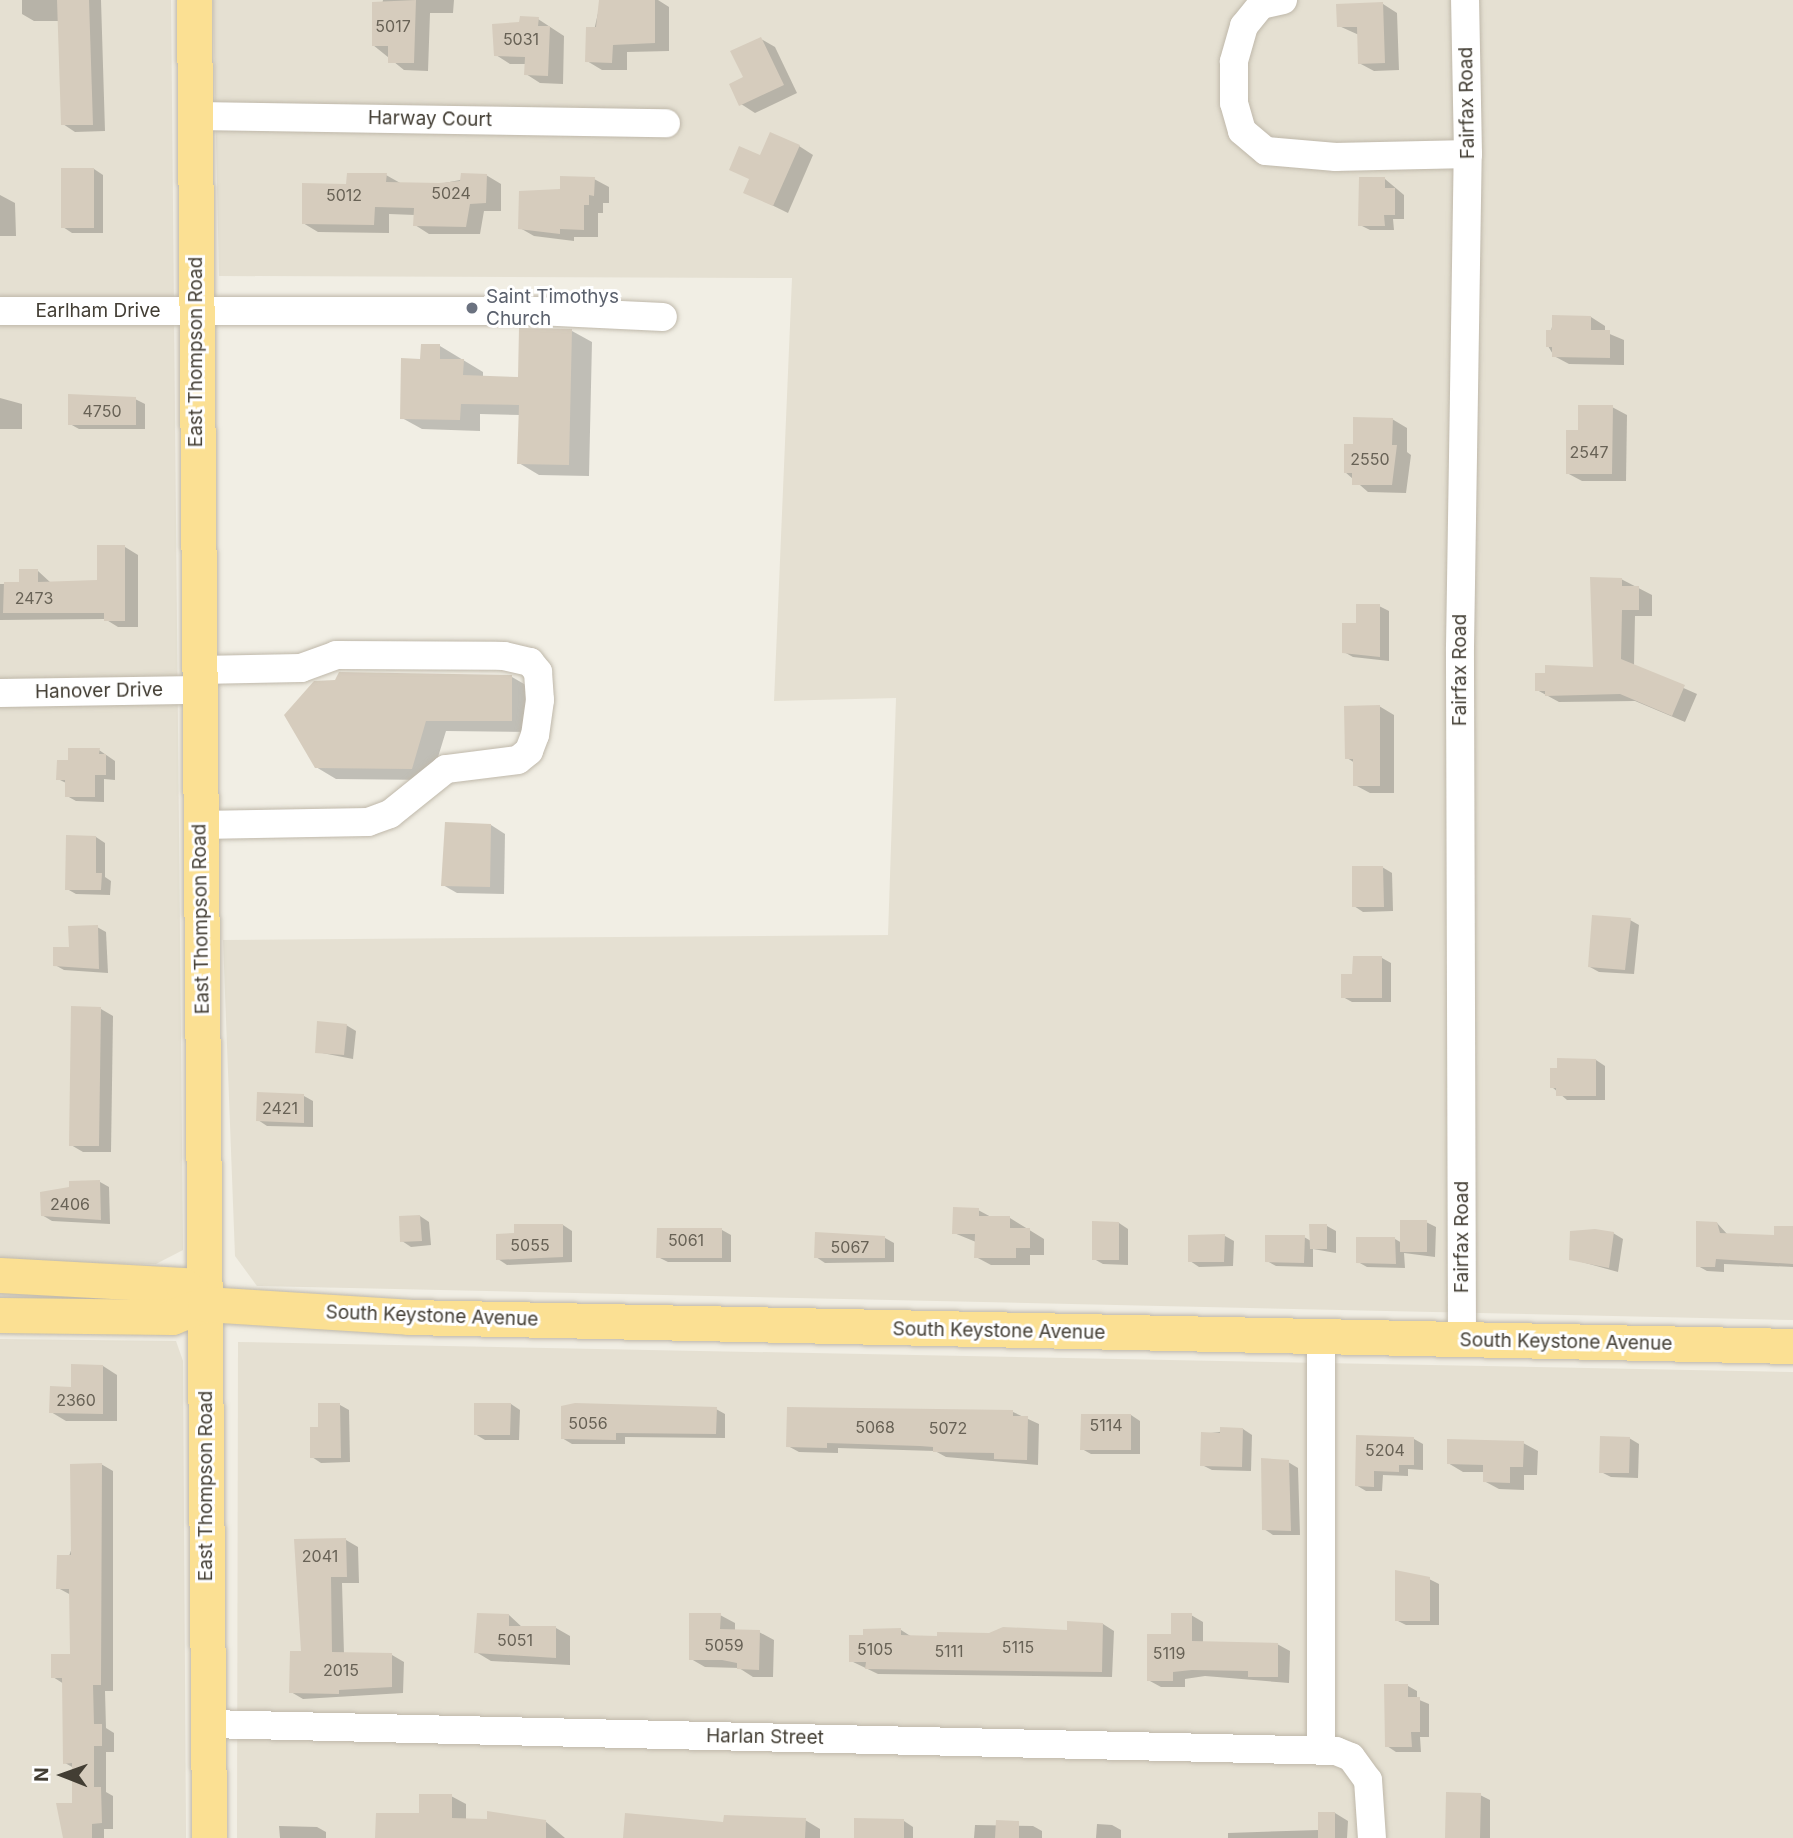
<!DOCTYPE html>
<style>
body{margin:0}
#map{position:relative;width:1793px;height:1838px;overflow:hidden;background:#f1eee4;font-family:Inter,sans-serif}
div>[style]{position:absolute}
.residential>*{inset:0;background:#e5e0d2}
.shadow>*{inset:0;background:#0003}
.building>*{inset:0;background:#d6ccbd}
.roads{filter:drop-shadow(0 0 2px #bfb8aa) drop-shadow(0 0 2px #bfb8aa)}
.minor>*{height:28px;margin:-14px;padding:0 14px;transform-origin:14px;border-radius:14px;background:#fff}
.major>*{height:35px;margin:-17.5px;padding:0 17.5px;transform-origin:17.5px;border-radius:17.5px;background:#fbe093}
.dots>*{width:19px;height:19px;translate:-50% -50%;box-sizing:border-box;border:4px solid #fff;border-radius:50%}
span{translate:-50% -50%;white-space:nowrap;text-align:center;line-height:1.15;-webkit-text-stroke:6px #fff;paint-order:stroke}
.number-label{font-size:16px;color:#686256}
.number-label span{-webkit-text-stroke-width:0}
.street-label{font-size:19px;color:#433e34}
.worship-label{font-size:19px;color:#5b616d}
.left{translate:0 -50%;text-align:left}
.north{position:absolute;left:28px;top:1740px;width:70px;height:70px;-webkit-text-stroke:5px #fff;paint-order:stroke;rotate:271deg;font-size:19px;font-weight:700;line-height:28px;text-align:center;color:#433e34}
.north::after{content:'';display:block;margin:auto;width:24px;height:32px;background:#433e34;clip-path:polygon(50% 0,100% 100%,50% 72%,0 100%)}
</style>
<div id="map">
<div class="residential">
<div style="clip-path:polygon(0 0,171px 0,183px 1250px,156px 1264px,0 1262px)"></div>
<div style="clip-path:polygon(213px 0,1793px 0,1793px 1320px,257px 1286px,235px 1256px,223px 940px,888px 935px,896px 698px,774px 701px,792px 278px,219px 276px)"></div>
<div style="clip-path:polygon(0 1339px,176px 1341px,183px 1361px,186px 1838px,0 1838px)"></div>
<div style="clip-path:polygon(238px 1342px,1793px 1372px,1793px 1838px,237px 1838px)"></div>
</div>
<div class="shadow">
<div style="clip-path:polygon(22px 0,101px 0,105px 131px,75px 132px,63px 124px,59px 21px,34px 21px,22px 14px)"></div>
<div style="clip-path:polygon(383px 0,454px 0,453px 13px,430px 13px,428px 71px,404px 70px,373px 45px)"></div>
<div style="clip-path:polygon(601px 0,658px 0,669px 7px,669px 51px,627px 52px,627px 70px,602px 70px,587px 61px)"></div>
<div style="clip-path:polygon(1383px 4px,1397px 13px,1399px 70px,1374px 71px,1359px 63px,1359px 35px,1339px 26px)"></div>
<div style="clip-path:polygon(538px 19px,564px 36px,563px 84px,540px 83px,526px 74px,526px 64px,510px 64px,496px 55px,521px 24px)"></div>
<div style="clip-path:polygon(761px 39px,775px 47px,797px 93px,755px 113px,741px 104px)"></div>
<div style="clip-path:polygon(799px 146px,813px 155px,788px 213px,745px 192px,761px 158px)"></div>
<div style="clip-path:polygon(94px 169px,103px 175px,103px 233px,72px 233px,63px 227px)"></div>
<div style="clip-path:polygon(386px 175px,402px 184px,439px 184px,486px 175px,501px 184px,501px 211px,484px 211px,480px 234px,429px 234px,415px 225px,415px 215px,389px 214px,389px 233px,318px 232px,303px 223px,348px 185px)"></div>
<div style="clip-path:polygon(594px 179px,609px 187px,609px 203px,603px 203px,603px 213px,598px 213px,598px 237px,574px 237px,574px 241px,534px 236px,520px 228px,561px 191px)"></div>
<div style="clip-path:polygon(1385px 179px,1404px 195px,1404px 219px,1393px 219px,1394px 230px,1370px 230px,1360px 225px)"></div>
<div style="clip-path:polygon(0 195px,15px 203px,16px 236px,0 236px)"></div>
<div style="clip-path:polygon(1554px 317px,1591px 317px,1605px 326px,1605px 332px,1624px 340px,1624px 365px,1569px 364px,1554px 356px,1548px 346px)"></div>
<div style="clip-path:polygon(572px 331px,592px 342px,589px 476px,539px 475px,519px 463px,520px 415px,480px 414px,480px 431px,422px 429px,402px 418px,422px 361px,440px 346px,483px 372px,483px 378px,520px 379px)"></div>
<div style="clip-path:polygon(0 398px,22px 404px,22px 429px,0 429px)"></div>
<div style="clip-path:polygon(135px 399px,145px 404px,145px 429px,79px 429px,70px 424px)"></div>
<div style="clip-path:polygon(1612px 407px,1627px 415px,1626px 481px,1582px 481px,1567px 473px,1580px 432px)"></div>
<div style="clip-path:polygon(1392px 419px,1407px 428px,1407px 452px,1411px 455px,1406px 493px,1368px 492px,1345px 472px,1355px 446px)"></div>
<div style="clip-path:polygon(125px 547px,138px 555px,138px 627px,118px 627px,105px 619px,0 620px,0 584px,21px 584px,38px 571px,51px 583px,99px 582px)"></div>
<div style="clip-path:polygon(1621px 579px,1652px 595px,1652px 616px,1635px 616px,1634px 666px,1697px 694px,1685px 722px,1635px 701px,1559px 702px,1537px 690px,1595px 669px)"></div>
<div style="clip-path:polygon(1379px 606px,1389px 611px,1389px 661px,1353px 657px,1344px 652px,1358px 624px)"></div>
<div style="clip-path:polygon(512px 677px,531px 688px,531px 732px,446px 731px,431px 780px,336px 779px,316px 767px)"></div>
<div style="clip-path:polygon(1379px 706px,1394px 715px,1394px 793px,1370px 793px,1355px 785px,1355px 763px,1347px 758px)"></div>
<div style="clip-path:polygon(99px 750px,115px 761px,115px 780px,104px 779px,104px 802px,76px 801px,67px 796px,66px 783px,58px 779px,70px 762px)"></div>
<div style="clip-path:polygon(491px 825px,505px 834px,504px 894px,457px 893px,443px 885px)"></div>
<div style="clip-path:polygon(96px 837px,105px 843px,105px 877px,111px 881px,110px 895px,76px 894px,67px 889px)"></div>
<div style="clip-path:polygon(1382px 867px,1392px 873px,1393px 911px,1363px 912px,1354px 906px)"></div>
<div style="clip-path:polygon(1630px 920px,1639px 925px,1634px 974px,1599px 972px,1590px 967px)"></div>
<div style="clip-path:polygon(97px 927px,106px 932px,108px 973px,64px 970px,55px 965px)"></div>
<div style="clip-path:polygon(1354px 958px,1382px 958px,1391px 963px,1391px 1002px,1352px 1002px,1343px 997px,1354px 976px)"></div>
<div style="clip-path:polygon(101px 1009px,113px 1016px,111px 1152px,83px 1152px,71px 1145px)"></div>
<div style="clip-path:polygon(346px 1025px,356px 1031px,353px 1059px,317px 1052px)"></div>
<div style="clip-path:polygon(1596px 1060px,1605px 1066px,1605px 1100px,1567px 1100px,1552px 1087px,1559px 1070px)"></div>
<div style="clip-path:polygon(304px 1096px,313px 1101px,313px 1127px,267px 1126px,258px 1120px)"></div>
<div style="clip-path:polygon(100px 1182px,109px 1187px,110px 1224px,52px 1221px,42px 1215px)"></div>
<div style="clip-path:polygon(978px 1210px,993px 1218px,1010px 1218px,1044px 1239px,1044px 1255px,1030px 1255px,1030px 1265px,991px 1265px,976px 1257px,976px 1242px,954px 1233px)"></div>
<div style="clip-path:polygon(420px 1216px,429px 1222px,431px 1245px,411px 1247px,402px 1241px)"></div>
<div style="clip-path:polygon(1426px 1222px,1436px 1227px,1435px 1257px,1404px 1253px,1405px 1268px,1367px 1267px,1358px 1262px,1395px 1239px,1402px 1243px)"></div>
<div style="clip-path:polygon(1119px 1223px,1128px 1229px,1128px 1265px,1103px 1264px,1094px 1259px)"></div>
<div style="clip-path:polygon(1717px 1223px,1728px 1235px,1775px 1237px,1793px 1228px,1793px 1267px,1724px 1264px,1724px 1272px,1707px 1271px,1698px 1266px)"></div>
<div style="clip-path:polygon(563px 1225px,572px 1231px,572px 1262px,507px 1265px,498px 1259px,516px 1235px)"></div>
<div style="clip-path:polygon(1327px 1226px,1336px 1231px,1336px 1253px,1313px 1249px,1313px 1267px,1276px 1266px,1267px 1261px,1304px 1237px,1311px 1241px)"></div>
<div style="clip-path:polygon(722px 1230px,731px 1235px,731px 1262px,668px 1262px,658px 1257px)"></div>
<div style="clip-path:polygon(1613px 1233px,1623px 1239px,1618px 1272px,1571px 1259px)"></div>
<div style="clip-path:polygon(1225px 1236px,1234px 1241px,1233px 1266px,1199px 1267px,1190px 1261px)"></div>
<div style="clip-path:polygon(885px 1238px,894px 1243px,894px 1262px,825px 1263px,816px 1257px)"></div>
<div style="clip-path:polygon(103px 1366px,117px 1375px,117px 1421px,66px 1421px,51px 1412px)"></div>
<div style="clip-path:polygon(511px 1404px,520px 1410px,519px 1440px,485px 1440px,475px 1434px)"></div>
<div style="clip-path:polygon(340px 1405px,349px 1410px,350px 1462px,321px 1463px,312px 1457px,320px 1429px)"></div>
<div style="clip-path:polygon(716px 1409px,725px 1414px,725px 1438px,625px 1437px,625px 1444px,572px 1444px,562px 1438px)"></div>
<div style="clip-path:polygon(1013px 1412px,1039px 1424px,1038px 1465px,946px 1457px,935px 1451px,838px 1448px,838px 1453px,799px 1452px,788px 1446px)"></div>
<div style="clip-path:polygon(1131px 1415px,1140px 1421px,1140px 1454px,1091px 1454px,1082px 1449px)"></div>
<div style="clip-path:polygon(1243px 1429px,1252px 1435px,1251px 1471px,1212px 1470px,1202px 1465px,1203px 1434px)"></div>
<div style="clip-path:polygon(1358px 1437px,1414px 1439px,1423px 1444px,1423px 1470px,1408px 1469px,1408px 1476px,1383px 1475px,1382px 1491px,1366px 1491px,1356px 1485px)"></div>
<div style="clip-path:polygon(1629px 1438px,1639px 1444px,1638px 1478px,1611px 1477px,1601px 1472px)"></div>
<div style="clip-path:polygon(1523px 1443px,1538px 1451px,1537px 1475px,1524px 1475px,1524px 1490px,1499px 1489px,1484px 1481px,1485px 1472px,1463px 1472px,1448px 1463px)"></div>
<div style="clip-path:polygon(1288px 1462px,1298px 1468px,1300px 1535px,1273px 1535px,1264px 1529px)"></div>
<div style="clip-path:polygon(101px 1464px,113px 1471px,113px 1691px,105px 1691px,106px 1728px,114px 1733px,114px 1752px,106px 1752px,106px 1792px,113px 1796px,113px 1829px,104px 1829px,104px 1838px,63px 1838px,74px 1804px,74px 1768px,65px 1763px,64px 1684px,53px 1677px,71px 1656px,71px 1595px,58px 1588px)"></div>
<div style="clip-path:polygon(346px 1540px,358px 1547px,359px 1583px,342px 1583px,344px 1654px,392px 1655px,404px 1662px,403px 1693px,303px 1699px,291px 1692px,303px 1653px,296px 1541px)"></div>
<div style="clip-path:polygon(1429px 1579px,1439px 1584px,1439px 1625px,1406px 1625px,1396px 1620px)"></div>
<div style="clip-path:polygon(509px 1615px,523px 1628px,556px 1628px,570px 1636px,570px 1665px,491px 1661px,476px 1652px)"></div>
<div style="clip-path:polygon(720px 1615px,735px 1623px,735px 1631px,759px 1632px,774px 1640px,773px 1677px,753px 1677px,739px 1668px,705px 1667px,691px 1659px)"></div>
<div style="clip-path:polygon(1191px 1615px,1203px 1622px,1203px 1643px,1277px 1644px,1290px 1651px,1289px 1683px,1205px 1676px,1185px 1679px,1185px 1687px,1161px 1687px,1148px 1680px,1173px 1636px)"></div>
<div style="clip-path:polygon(1103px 1624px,1114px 1631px,1112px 1677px,878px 1674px,851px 1661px,901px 1630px,912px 1637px,1069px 1632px)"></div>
<div style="clip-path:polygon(1408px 1686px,1417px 1691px,1417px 1699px,1429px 1704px,1429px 1737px,1420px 1737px,1421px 1752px,1396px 1752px,1387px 1746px)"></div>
<div style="clip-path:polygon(1480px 1795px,1490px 1800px,1490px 1838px,1447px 1838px)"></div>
<div style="clip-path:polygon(451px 1796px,466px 1804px,466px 1820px,545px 1821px,565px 1838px,377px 1838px)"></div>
<div style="clip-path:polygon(1335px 1813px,1348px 1821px,1347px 1838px,1228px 1838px,1228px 1833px,1319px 1830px)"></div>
<div style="clip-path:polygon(805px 1820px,820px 1829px,820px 1838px,625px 1838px,725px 1824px)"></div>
<div style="clip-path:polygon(904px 1821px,913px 1827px,913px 1838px,856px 1838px)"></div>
<div style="clip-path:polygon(1097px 1824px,1112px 1825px,1121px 1830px,1121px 1838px,1096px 1838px)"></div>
<div style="clip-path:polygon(975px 1825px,1033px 1826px,1042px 1831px,1042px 1838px,974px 1838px)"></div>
<div style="clip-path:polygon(279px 1826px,317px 1827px,326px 1832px,326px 1838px,280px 1838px)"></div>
</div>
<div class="building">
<div style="clip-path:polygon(57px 0,89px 0,93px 125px,61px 125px)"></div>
<div style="clip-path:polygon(416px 0,414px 63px,388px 63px,388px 46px,372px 46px,372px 2px)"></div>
<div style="clip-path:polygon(599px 0,655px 0,655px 43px,613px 45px,612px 63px,585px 62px,586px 27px,596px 27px)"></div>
<div style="clip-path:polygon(1383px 2px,1385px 63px,1358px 64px,1357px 27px,1337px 27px,1336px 4px)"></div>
<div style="clip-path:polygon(520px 16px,539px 17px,538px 26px,550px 26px,548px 76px,524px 75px,525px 57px,494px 56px,492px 24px,519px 22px)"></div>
<div style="clip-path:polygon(761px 37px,784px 85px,739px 106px,729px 84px,743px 77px,730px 51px)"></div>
<div style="clip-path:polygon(770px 132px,800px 145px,773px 206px,743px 193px,749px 179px,729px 170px,739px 146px,760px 155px)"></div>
<div style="clip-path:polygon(61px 168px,94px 168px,94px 228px,61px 228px)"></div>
<div style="clip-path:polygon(347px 173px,387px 173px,386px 182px,439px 183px,460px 181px,461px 173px,487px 174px,486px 203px,470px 204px,466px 227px,413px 226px,414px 208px,375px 207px,374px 225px,302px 224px,302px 183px,346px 184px)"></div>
<div style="clip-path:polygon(560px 176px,595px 177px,594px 196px,589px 195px,589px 205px,584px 205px,584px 230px,560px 229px,560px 234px,518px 229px,519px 191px,560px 189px)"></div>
<div style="clip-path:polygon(1359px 177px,1385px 177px,1385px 188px,1395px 188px,1395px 215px,1384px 215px,1385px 226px,1358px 226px)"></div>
<div style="clip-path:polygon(1552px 315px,1591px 316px,1591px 330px,1610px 330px,1610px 358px,1552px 357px,1552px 347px,1546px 347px,1546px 330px,1552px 330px)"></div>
<div style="clip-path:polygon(519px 328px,572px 329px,569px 465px,517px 464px,519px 405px,461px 404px,460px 420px,400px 419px,401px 358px,420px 359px,421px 344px,440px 344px,440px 359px,464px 359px,463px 375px,518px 377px)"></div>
<div style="clip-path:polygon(68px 394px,136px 397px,136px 425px,68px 425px)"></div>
<div style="clip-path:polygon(1578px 405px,1613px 405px,1612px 474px,1566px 474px,1566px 430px,1578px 430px)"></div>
<div style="clip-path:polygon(1353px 417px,1393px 418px,1392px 445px,1397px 445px,1392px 485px,1352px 485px,1352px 473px,1344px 473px,1344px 444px,1353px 444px)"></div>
<div style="clip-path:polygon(97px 545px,125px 545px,125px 621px,104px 621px,104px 613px,3px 613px,4px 582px,19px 582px,19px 569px,38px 569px,38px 582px,97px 580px)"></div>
<div style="clip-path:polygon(1590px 577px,1622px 578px,1622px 586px,1639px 586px,1639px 610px,1622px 610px,1621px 659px,1685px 685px,1672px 716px,1620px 694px,1545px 696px,1545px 691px,1535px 691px,1535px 673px,1545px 673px,1545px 665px,1593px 667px)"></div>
<div style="clip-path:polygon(1356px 604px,1380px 604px,1380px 657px,1342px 653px,1342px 623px,1356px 623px)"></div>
<div style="clip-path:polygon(339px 672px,512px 675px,512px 721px,426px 721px,412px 769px,315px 768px,284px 715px,314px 681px,335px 680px)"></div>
<div style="clip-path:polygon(1380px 705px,1380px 786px,1353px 786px,1353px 759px,1345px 759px,1344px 706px)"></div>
<div style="clip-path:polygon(68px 748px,100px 748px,99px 754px,106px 754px,106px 775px,95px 775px,95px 797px,65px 797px,65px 780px,56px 780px,57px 760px,68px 760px)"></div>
<div style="clip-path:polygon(445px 822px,491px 824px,490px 887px,441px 886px)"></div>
<div style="clip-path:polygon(66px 835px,96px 836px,96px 873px,102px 873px,101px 890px,65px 890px)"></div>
<div style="clip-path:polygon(1352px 866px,1383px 866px,1384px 907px,1352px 907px)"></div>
<div style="clip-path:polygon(1592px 915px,1631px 918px,1625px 970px,1588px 967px)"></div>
<div style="clip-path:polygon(98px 925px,99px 969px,53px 966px,53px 947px,69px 947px,68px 926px)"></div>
<div style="clip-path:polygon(1353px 956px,1382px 956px,1382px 998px,1341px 998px,1341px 974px,1352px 974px)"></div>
<div style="clip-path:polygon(71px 1006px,101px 1007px,99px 1146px,69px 1146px)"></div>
<div style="clip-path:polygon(317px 1021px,347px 1024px,344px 1055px,315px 1053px)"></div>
<div style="clip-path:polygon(1557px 1058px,1596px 1059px,1596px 1096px,1556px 1096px,1556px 1088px,1550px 1088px,1550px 1068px,1557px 1068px)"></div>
<div style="clip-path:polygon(257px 1092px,304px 1094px,304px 1123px,256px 1121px)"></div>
<div style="clip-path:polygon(100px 1180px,101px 1220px,41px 1216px,40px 1192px,69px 1187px,69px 1181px)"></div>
<div style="clip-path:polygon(953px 1207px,979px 1208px,979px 1216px,1010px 1216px,1010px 1228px,1030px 1228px,1030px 1248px,1016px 1248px,1016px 1258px,974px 1258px,975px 1234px,952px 1234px)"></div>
<div style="clip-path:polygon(420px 1215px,422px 1241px,400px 1242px,399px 1216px)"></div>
<div style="clip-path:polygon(1400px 1220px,1427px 1220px,1427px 1252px,1400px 1252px)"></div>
<div style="clip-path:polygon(1092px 1221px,1119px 1222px,1119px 1260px,1092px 1260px)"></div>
<div style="clip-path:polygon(1696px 1221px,1717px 1222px,1720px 1233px,1774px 1235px,1774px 1226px,1793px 1226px,1793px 1264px,1716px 1259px,1715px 1267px,1696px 1267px)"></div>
<div style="clip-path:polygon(514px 1224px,563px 1224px,563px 1257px,496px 1260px,496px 1234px,514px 1233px)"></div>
<div style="clip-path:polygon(1309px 1224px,1327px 1224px,1327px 1249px,1310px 1249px)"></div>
<div style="clip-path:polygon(657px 1228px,722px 1228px,722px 1258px,656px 1258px)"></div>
<div style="clip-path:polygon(1595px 1229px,1614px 1232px,1609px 1268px,1569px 1260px,1570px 1231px)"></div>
<div style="clip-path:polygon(815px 1232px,885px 1236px,885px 1258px,814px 1258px)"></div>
<div style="clip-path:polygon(1225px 1234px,1224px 1262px,1188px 1262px,1188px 1235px)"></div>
<div style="clip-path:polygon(1265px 1235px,1305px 1235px,1304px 1263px,1265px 1262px)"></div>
<div style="clip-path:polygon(1356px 1237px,1395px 1237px,1396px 1264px,1356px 1263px)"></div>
<div style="clip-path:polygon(71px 1364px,103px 1365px,103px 1414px,49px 1413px,50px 1386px,71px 1387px)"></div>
<div style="clip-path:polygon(318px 1403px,340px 1403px,341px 1458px,310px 1458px,310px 1427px,318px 1427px)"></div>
<div style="clip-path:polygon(474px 1403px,511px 1403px,510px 1435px,474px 1435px)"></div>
<div style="clip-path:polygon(575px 1403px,717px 1407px,716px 1434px,616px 1433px,616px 1440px,561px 1439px,561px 1406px)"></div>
<div style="clip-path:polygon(787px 1407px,1013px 1410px,1013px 1416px,1028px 1416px,1027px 1460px,994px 1459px,994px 1453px,933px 1452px,933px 1447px,920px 1446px,827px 1443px,827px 1448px,786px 1447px)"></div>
<div style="clip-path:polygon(1081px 1414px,1131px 1414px,1131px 1450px,1080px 1450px)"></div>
<div style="clip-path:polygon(1220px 1427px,1243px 1428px,1242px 1467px,1200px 1466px,1201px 1432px,1220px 1433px)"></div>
<div style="clip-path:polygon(1356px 1435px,1414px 1437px,1414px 1465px,1399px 1465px,1399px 1472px,1374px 1471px,1374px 1487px,1355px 1486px)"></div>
<div style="clip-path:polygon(1600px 1436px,1630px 1437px,1629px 1473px,1599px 1473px)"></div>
<div style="clip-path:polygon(1447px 1439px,1524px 1441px,1523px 1467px,1510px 1467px,1510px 1483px,1483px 1482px,1483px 1465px,1447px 1464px)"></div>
<div style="clip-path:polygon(1261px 1458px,1289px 1460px,1291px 1531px,1262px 1530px)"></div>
<div style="clip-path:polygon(102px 1463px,101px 1685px,93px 1685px,94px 1724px,102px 1724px,102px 1746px,94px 1746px,94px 1787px,101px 1787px,102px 1823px,92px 1824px,92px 1838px,63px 1838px,56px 1803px,72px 1803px,72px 1763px,63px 1764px,62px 1678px,51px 1678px,51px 1654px,70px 1654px,69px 1589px,56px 1589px,57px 1555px,71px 1555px,70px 1464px)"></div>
<div style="clip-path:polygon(346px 1538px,347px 1577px,331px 1577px,332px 1652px,392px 1653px,392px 1687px,339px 1690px,339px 1694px,289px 1693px,290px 1651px,301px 1651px,294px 1539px)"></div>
<div style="clip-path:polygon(1395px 1570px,1430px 1577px,1430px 1621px,1395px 1621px)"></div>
<div style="clip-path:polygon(477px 1613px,509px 1614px,509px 1626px,556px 1626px,556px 1658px,474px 1653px)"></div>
<div style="clip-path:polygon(689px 1613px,721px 1613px,720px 1629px,760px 1630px,759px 1670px,737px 1669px,737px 1663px,722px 1660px,689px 1660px)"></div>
<div style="clip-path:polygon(1171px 1613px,1192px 1613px,1192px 1641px,1278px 1643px,1278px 1677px,1248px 1677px,1248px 1671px,1192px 1670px,1173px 1672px,1173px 1681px,1147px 1681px,1147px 1634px,1171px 1634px)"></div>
<div style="clip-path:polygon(1067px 1621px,1103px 1623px,1102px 1672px,865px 1669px,866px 1662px,849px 1662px,849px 1635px,863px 1635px,863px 1629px,901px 1628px,901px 1635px,937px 1636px,937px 1632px,989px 1633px,1003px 1627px,1067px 1630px)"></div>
<div style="clip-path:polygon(1384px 1684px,1408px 1684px,1408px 1697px,1420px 1697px,1420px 1732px,1411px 1732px,1412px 1747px,1385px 1747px)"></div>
<div style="clip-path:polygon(1446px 1792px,1481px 1793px,1480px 1838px,1445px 1838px)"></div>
<div style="clip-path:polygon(419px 1794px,452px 1794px,452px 1818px,487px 1819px,487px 1811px,546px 1820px,546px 1838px,375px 1838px,376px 1813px,419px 1813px)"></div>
<div style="clip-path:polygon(1318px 1812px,1335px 1812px,1335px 1838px,1318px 1838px)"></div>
<div style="clip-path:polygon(625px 1813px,723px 1822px,724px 1815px,806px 1818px,805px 1838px,623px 1838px)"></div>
<div style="clip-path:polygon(854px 1818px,904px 1819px,904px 1838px,854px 1838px)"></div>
<div style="clip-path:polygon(996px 1820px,1019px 1821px,1019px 1838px,995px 1838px)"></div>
</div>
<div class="roads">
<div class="minor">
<div style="left:1283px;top:0;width:23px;rotate:167deg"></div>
<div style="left:1261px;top:5px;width:27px;rotate:129deg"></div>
<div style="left:1244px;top:26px;width:37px;rotate:106deg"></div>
<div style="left:1234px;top:62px;width:41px;rotate:90deg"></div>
<div style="left:1234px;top:103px;width:29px;rotate:74deg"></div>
<div style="left:1242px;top:131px;width:31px;rotate:40deg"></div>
<div style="left:1266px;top:151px;width:70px;rotate:4.9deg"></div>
<div style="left:1336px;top:157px;width:132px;rotate:-1.3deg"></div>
<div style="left:195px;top:116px;width:471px;rotate:0.9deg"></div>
<div style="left:0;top:311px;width:537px"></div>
<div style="left:537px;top:311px;width:126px;rotate:2.7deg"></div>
<div style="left:199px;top:670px;width:102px;rotate:-1.1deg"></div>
<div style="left:301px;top:668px;width:37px;rotate:-20deg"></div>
<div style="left:336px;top:655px;width:168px;rotate:0.3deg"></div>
<div style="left:504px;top:656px;width:27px;rotate:13deg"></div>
<div style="left:530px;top:662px;width:13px;rotate:51deg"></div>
<div style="left:538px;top:672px;width:28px;rotate:86deg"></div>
<div style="left:540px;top:700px;width:35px;rotate:98deg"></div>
<div style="left:535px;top:735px;width:17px;rotate:111deg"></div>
<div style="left:529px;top:751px;width:14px;rotate:141deg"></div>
<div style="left:518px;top:760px;width:73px;rotate:172.9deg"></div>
<div style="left:446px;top:769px;width:72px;rotate:141.2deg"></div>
<div style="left:390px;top:814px;width:23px;rotate:160deg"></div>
<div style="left:368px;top:822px;width:168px;rotate:179deg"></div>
<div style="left:0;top:693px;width:199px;rotate:-0.9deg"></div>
<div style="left:1321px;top:1337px;width:413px;rotate:90deg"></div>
<div style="left:1462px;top:1340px;width:693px;rotate:-90.17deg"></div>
<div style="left:1460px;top:647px;width:493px;rotate:-89.1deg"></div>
<div style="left:1468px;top:154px;width:154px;rotate:-91.1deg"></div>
<div style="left:208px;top:1724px;width:1128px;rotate:1.37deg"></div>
<div style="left:1336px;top:1751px;width:16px;rotate:22deg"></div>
<div style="left:1351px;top:1757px;width:29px;rotate:54deg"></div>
<div style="left:1368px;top:1780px;width:58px;rotate:86.1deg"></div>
</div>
<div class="major">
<div style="left:194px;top:0;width:1838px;rotate:89.53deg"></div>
<div style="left:0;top:1275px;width:183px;rotate:3.1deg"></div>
<div style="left:183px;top:1285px;width:29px;rotate:41deg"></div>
<div style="left:0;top:1315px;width:172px;rotate:0.7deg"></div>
<div style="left:172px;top:1317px;width:35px;rotate:-22deg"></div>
<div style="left:205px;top:1304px;width:204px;rotate:3.6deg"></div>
<div style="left:409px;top:1317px;width:1384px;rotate:1.2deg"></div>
</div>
</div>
<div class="dots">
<div style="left:472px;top:308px;background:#6b7280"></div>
</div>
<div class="number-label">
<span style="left:393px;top:26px">5017</span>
<span style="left:521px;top:39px">5031</span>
<span style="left:451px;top:193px">5024</span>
<span style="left:344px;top:195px">5012</span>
<span style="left:102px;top:411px">4750</span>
<span style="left:1589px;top:452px">2547</span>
<span style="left:1370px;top:459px">2550</span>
<span style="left:34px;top:598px">2473</span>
<span style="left:280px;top:1108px">2421</span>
<span style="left:70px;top:1204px">2406</span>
<span style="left:686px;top:1240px">5061</span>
<span style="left:530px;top:1245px">5055</span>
<span style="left:850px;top:1247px">5067</span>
<span style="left:76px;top:1400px">2360</span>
<span style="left:588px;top:1423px">5056</span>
<span style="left:1106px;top:1425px">5114</span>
<span style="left:875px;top:1427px">5068</span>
<span style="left:948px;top:1428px">5072</span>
<span style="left:1385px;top:1450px">5204</span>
<span style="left:320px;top:1556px">2041</span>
<span style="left:515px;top:1640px">5051</span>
<span style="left:724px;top:1645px">5059</span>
<span style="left:1018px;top:1647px">5115</span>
<span style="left:875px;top:1649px">5105</span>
<span style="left:949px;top:1651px">5111</span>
<span style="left:1169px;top:1653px">5119</span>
<span style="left:341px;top:1670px">2015</span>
</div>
<div class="street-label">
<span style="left:1467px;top:103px;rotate:-91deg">Fairfax Road</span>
<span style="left:430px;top:119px;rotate:1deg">Harway Court</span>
<span style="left:98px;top:311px">Earlham Drive</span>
<span style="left:196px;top:352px;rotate:-90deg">East Thompson Road</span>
<span style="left:1460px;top:670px;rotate:-90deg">Fairfax Road</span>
<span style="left:99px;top:691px;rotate:-1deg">Hanover Drive</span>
<span style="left:201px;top:919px;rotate:-91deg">East Thompson Road</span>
<span style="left:1462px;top:1237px;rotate:-90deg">Fairfax Road</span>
<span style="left:432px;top:1316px;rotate:2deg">South Keystone Avenue</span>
<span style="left:999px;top:1331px;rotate:1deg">South Keystone Avenue</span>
<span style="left:1566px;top:1342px;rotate:1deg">South Keystone Avenue</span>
<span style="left:206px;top:1486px;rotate:-90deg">East Thompson Road</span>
<span style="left:765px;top:1737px;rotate:1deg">Harlan Street</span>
</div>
<div class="worship-label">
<span class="left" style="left:486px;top:308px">Saint Timothys<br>Church</span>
</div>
<div class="north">N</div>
</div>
